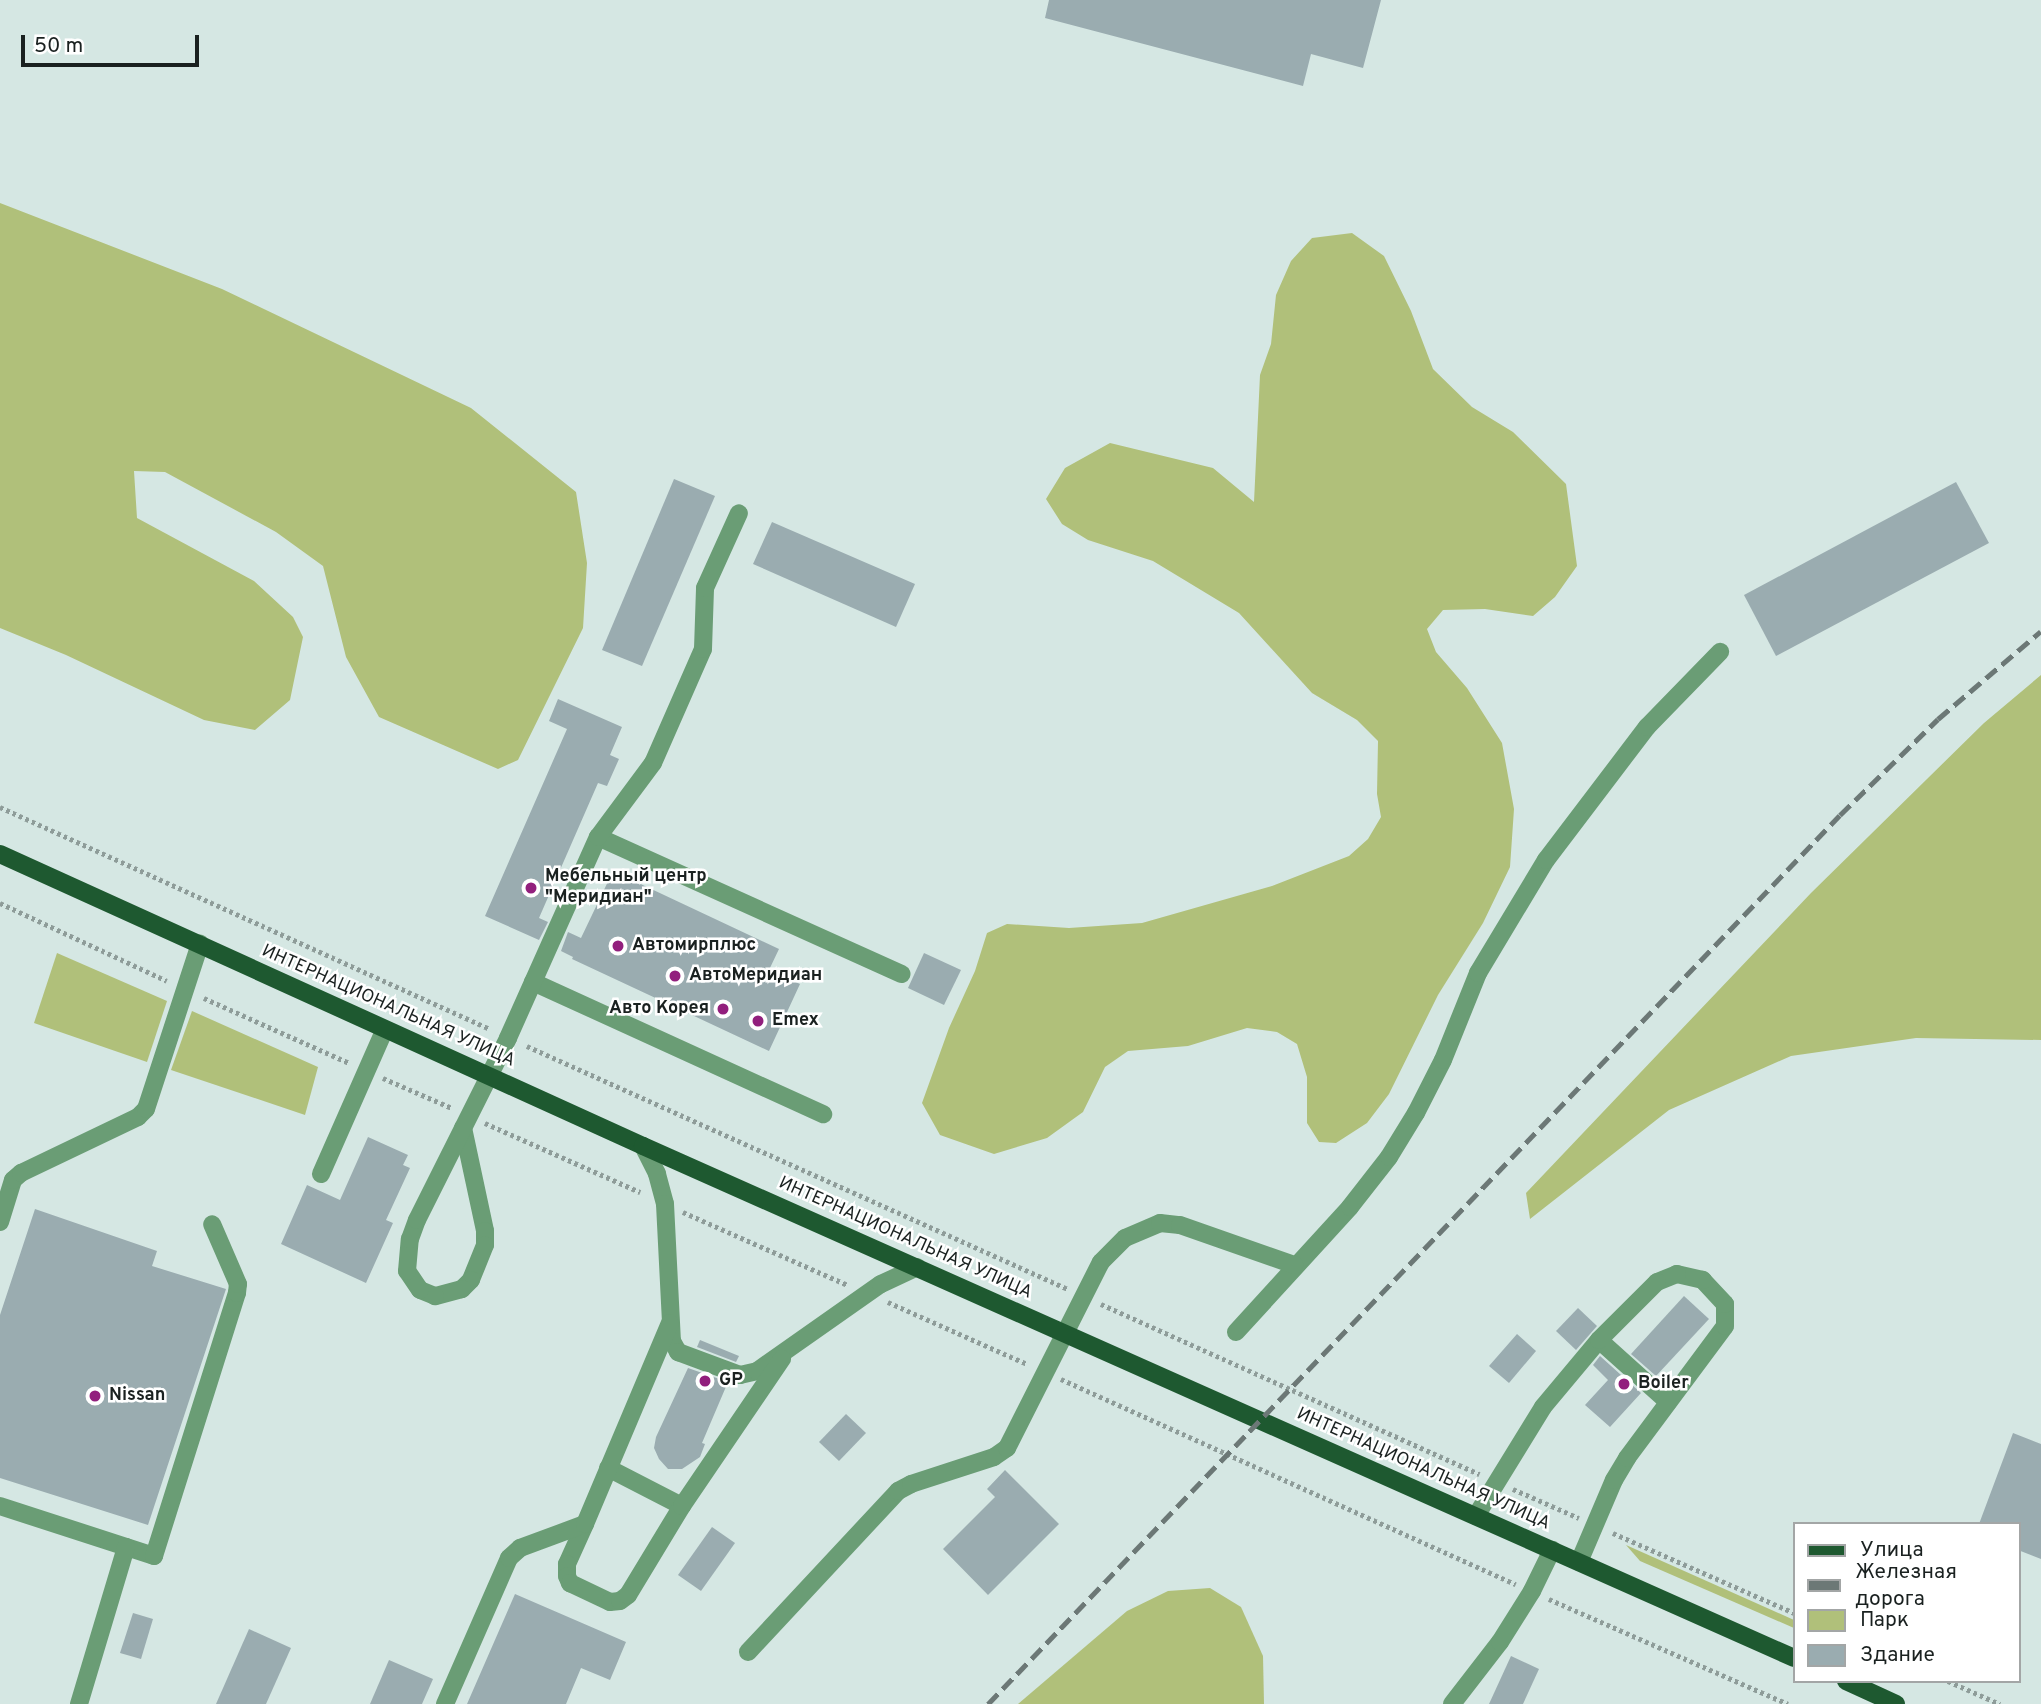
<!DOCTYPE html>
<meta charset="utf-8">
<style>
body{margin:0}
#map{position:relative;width:2041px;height:1704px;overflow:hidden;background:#d5e7e3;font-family:Overpass,sans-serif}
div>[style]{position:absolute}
.green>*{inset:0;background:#b0c07a}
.building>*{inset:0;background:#9aacb0}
.path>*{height:4.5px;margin-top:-2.25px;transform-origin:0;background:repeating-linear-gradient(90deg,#8e9c99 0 3.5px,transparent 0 7px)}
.minor>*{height:18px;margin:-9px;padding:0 9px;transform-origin:9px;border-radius:9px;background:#6a9d75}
.major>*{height:18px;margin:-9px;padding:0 9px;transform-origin:9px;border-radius:9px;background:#1e5930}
.rail>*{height:5px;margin-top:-2.5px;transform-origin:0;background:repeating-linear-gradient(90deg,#6c7876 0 14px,transparent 0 21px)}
.dots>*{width:19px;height:19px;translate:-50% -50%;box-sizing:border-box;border:4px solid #fff;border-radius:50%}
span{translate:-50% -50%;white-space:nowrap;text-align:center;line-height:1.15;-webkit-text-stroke:5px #fff;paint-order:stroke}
.poi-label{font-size:18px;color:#1a2120;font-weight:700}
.left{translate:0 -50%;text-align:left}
.right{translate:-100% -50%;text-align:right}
.street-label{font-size:18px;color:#1a2120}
.legend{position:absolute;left:1793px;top:1522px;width:228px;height:161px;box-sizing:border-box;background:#fff;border:2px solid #a3a6a6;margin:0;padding:9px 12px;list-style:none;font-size:21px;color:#1a2120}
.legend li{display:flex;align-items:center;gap:14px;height:35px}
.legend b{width:35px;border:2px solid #a3a6a6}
.scale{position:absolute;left:21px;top:35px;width:178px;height:32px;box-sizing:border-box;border:4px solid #1a2120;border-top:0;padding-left:9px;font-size:21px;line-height:24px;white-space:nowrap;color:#1a2120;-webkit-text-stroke:5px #fff;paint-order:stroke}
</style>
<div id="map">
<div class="green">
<div style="clip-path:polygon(0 203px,222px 289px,471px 408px,576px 492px,587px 563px,583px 628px,518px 760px,498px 769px,379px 717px,346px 657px,323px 566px,276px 532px,165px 472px,134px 471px,137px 518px,254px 581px,293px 617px,303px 637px,290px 700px,255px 730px,204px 720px,66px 655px,0 628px)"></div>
<div style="clip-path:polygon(1352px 233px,1384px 256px,1411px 311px,1433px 369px,1472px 407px,1513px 432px,1566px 484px,1577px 566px,1555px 597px,1533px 616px,1485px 609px,1443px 610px,1427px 629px,1436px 652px,1467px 688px,1502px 743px,1514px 809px,1510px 867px,1483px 923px,1438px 995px,1389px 1094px,1367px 1123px,1336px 1143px,1319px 1142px,1307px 1123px,1307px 1077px,1297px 1044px,1277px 1032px,1247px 1028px,1188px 1046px,1128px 1051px,1105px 1067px,1083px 1112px,1047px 1138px,994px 1154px,940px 1135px,922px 1103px,949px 1028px,975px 971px,987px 933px,1007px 924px,1069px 928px,1142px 923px,1272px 886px,1349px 856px,1368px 839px,1381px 817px,1377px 794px,1378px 741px,1357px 720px,1312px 693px,1239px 613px,1153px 561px,1088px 540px,1062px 524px,1046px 499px,1065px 468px,1110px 443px,1213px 468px,1254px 502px,1260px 375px,1271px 344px,1276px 295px,1291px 261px,1312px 238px)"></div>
<div style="clip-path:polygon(2041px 675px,2041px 1040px,1916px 1038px,1791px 1056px,1669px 1110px,1530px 1219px,1526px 1193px,1811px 893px,1984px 723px)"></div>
<div style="clip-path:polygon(57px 953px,167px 1001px,147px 1062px,34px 1023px)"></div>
<div style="clip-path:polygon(192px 1011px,318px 1067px,305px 1115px,171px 1070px)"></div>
<div style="clip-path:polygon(1626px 1545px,1794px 1620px,1794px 1628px,1640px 1561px)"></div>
<div style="clip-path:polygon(1210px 1588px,1241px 1607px,1263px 1656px,1264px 1704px,1018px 1704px,1127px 1611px,1168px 1591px)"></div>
</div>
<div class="building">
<div style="clip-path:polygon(1049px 0,1381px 0,1363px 68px,1311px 54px,1303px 86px,1045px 18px)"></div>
<div style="clip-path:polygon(674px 479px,715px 496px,642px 666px,602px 650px)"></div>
<div style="clip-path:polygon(1956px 482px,1989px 543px,1776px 656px,1744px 595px)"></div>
<div style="clip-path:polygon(772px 522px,915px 584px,896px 627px,753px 564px)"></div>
<div style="clip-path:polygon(558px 699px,622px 727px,610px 755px,619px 759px,607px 786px,598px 783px,539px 918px,548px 922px,539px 940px,485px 916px,567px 729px,549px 721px)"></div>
<div style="clip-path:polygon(613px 871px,779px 949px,769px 970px,800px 984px,769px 1051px,572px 959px,573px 957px,561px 951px,568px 932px,581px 938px)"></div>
<div style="clip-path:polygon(924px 953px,961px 970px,944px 1005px,908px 988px)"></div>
<div style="clip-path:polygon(368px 1137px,408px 1155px,403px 1165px,410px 1168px,386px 1220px,393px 1223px,366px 1283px,281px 1244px,307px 1185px,340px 1200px)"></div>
<div style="clip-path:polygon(35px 1209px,157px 1251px,152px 1266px,226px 1289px,148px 1525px,0 1478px,0 1315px)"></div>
<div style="clip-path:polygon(1684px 1296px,1709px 1319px,1656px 1376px,1631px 1354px)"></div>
<div style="clip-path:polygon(1578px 1308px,1597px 1326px,1576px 1350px,1556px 1331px)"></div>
<div style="clip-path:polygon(1517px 1334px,1536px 1351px,1509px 1383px,1489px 1366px)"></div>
<div style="clip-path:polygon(700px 1340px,739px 1356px,736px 1362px,697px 1347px)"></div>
<div style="clip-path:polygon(1600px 1356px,1641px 1393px,1610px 1427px,1585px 1405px,1608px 1380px,1593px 1365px)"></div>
<div style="clip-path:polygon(688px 1368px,728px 1382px,702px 1443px,705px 1444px,700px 1457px,682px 1469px,668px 1469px,659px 1459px,654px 1448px,656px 1437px)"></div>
<div style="clip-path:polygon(846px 1414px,866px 1433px,839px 1461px,819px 1442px)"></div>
<div style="clip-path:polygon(2013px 1433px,2041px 1444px,2041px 1559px,2018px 1550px,2018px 1524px,1979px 1524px)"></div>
<div style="clip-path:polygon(1005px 1470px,1059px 1524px,988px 1595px,943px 1549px,995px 1497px,987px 1489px)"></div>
<div style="clip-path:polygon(712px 1527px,735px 1543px,701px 1591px,678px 1575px)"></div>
<div style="clip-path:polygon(515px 1594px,626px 1642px,610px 1680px,581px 1668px,566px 1704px,467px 1704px)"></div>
<div style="clip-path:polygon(133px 1613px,153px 1619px,141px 1659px,120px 1653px)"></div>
<div style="clip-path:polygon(249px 1629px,291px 1648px,266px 1704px,216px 1704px)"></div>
<div style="clip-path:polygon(1511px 1656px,1539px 1669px,1523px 1704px,1489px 1704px)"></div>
<div style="clip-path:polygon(389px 1660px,433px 1679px,422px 1704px,370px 1704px)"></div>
</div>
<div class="path">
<div style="left:0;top:807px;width:538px;rotate:24.37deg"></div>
<div style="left:0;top:903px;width:184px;rotate:25deg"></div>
<div style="left:204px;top:998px;width:159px;rotate:24.1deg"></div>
<div style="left:527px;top:1046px;width:593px;rotate:24.19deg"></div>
<div style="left:383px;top:1078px;width:75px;rotate:23.5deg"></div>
<div style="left:485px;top:1123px;width:170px;rotate:24deg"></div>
<div style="left:683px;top:1212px;width:180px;rotate:23.9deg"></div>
<div style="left:888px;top:1302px;width:152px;rotate:24deg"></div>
<div style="left:1101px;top:1304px;width:415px;rotate:24.2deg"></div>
<div style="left:1061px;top:1379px;width:499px;rotate:24.3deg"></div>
<div style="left:1513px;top:1489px;width:72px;rotate:23.7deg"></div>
<div style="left:1613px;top:1533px;width:198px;rotate:23.8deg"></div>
<div style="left:1549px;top:1599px;width:261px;rotate:23.7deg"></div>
<div style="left:1948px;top:1681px;width:57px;rotate:23.9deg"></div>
</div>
<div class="minor">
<div style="left:598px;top:837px;width:333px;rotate:24.3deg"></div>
<div style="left:533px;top:982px;width:319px;rotate:24.5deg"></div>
<div style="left:463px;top:1128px;width:105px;rotate:77.9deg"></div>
<div style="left:485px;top:1231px;width:14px;rotate:90deg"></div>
<div style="left:485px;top:1245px;width:38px;rotate:112deg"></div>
<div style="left:471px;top:1280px;width:13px;rotate:135deg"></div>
<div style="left:462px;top:1289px;width:28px;rotate:165deg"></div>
<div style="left:435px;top:1296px;width:16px;rotate:-158deg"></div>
<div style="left:420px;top:1290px;width:23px;rotate:-124deg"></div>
<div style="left:407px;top:1271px;width:32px;rotate:-85deg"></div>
<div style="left:410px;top:1239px;width:20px;rotate:-70deg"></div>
<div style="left:417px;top:1220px;width:203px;rotate:-63.4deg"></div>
<div style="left:508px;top:1038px;width:220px;rotate:-65.9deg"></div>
<div style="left:598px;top:837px;width:92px;rotate:-53.4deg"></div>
<div style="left:653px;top:763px;width:124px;rotate:-66.3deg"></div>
<div style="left:703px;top:649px;width:61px;rotate:-88.1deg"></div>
<div style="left:705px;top:588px;width:82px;rotate:-65.6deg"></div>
<div style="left:643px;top:1146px;width:31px;rotate:63deg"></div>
<div style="left:657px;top:1174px;width:31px;rotate:75deg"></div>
<div style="left:665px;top:1204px;width:137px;rotate:87.1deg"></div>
<div style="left:672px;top:1341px;width:13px;rotate:61deg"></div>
<div style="left:678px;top:1352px;width:66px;rotate:20.4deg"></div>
<div style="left:740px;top:1375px;width:17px;rotate:-13deg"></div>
<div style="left:757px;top:1371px;width:151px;rotate:-35.1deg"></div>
<div style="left:881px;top:1284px;width:40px;rotate:-25deg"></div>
<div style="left:321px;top:1174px;width:158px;rotate:-66.2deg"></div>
<div style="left:0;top:1222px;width:44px;rotate:-72.8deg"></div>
<div style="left:13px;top:1180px;width:11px;rotate:-41deg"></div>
<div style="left:21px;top:1173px;width:130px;rotate:-25.6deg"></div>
<div style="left:138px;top:1117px;width:11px;rotate:-45deg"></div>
<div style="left:146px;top:1109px;width:174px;rotate:-71.9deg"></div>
<div style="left:1236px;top:1332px;width:169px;rotate:-47.6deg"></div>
<div style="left:1350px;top:1207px;width:63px;rotate:-52deg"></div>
<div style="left:1389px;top:1157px;width:52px;rotate:-58.5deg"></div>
<div style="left:1416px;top:1113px;width:59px;rotate:-63deg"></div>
<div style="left:1443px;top:1060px;width:94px;rotate:-68.1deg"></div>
<div style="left:1478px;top:973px;width:132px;rotate:-59deg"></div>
<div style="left:1546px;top:860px;width:167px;rotate:-52.8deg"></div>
<div style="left:1647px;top:727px;width:105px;rotate:-45.8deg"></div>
<div style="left:608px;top:1468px;width:83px;rotate:27.2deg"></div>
<div style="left:0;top:1506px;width:162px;rotate:18deg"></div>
<div style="left:154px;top:1556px;width:276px;rotate:-72.5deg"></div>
<div style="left:237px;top:1293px;width:9px;rotate:-84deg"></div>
<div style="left:238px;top:1284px;width:65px;rotate:-113.4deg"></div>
<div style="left:1476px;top:1516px;width:128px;rotate:-58.4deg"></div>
<div style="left:1543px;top:1407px;width:87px;rotate:-50.1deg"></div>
<div style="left:1599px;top:1340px;width:93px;rotate:41.9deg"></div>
<div style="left:585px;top:1524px;width:44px;rotate:114.2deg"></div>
<div style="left:567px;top:1564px;width:12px;rotate:90deg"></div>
<div style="left:567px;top:1576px;width:8px;rotate:67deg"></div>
<div style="left:570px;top:1583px;width:44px;rotate:25.4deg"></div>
<div style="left:610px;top:1602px;width:10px;rotate:-6deg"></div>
<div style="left:620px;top:1601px;width:10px;rotate:-37deg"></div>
<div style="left:628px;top:1595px;width:104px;rotate:-58.8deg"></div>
<div style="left:682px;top:1506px;width:178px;rotate:-55.8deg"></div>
<div style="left:1579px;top:1562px;width:89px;rotate:-66.9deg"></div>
<div style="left:1614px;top:1480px;width:26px;rotate:-59deg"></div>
<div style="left:1627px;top:1458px;width:164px;rotate:-53.4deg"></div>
<div style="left:1725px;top:1326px;width:22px;rotate:-90deg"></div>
<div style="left:1725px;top:1304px;width:33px;rotate:-133deg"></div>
<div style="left:1703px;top:1280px;width:27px;rotate:-167deg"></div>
<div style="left:1677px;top:1274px;width:22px;rotate:158deg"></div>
<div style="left:1657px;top:1282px;width:82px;rotate:135deg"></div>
<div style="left:748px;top:1652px;width:220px;rotate:-47deg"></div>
<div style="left:898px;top:1491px;width:15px;rotate:-28deg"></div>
<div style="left:911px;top:1484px;width:87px;rotate:-18deg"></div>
<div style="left:994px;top:1457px;width:16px;rotate:-35deg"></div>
<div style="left:1007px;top:1448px;width:208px;rotate:-63.2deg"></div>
<div style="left:1101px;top:1262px;width:34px;rotate:-45deg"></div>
<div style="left:1125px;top:1238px;width:38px;rotate:-23deg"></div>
<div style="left:1160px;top:1223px;width:20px;rotate:6deg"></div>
<div style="left:1180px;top:1225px;width:121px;rotate:19.3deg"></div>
<div style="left:79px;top:1704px;width:164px;rotate:-73.3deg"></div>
<div style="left:445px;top:1704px;width:159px;rotate:-66.3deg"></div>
<div style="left:509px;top:1558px;width:15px;rotate:-42deg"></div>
<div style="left:520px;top:1548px;width:69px;rotate:-20.3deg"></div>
<div style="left:585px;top:1524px;width:218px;rotate:-67.1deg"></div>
<div style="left:1452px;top:1704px;width:78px;rotate:-52.3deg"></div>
<div style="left:1500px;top:1642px;width:60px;rotate:-57.9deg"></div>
<div style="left:1532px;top:1591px;width:46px;rotate:-64deg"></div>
</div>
<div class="major">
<div style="left:0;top:854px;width:706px;rotate:24.42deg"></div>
<div style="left:643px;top:1146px;width:1260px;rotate:23.98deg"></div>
<div style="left:1846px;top:1681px;width:55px;rotate:24.7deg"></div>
</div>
<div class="rail">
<div style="left:988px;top:1704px;width:1231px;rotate:-46.22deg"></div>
<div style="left:1840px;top:815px;width:137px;rotate:-44.4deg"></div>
<div style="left:1938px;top:719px;width:135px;rotate:-40.5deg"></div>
</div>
<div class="dots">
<div style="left:531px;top:888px;background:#921f7d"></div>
<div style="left:618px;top:946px;background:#921f7d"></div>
<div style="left:675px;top:976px;background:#921f7d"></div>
<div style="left:723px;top:1009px;background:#921f7d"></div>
<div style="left:758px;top:1021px;background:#921f7d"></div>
<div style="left:705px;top:1381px;background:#921f7d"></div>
<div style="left:1624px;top:1384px;background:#921f7d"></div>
<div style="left:95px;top:1396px;background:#921f7d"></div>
</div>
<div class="poi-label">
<span class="left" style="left:545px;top:888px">Мебельный центр<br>"Меридиан"</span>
<span class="left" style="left:632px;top:946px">Автомирплюс</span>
<span class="left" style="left:689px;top:976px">АвтоМеридиан</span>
<span class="right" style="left:709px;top:1009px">Авто Корея</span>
<span class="left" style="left:772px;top:1021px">Emex</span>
<span class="left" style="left:719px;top:1381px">GP</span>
<span class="left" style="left:1638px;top:1384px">Boiler</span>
<span class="left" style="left:109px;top:1396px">Nissan</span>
</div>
<div class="street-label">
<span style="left:388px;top:1007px;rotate:24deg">ИНТЕРНАЦИОНАЛЬНАЯ УЛИЦА</span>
<span style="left:905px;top:1239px;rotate:24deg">ИНТЕРНАЦИОНАЛЬНАЯ УЛИЦА</span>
<span style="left:1423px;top:1470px;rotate:24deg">ИНТЕРНАЦИОНАЛЬНАЯ УЛИЦА</span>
</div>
<ul class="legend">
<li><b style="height:9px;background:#1e5930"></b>Улица</li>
<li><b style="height:9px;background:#6c7876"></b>Железная дорога</li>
<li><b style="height:19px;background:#b0c07a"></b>Парк</li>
<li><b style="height:19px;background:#9aacb0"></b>Здание</li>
</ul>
<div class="scale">50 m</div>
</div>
